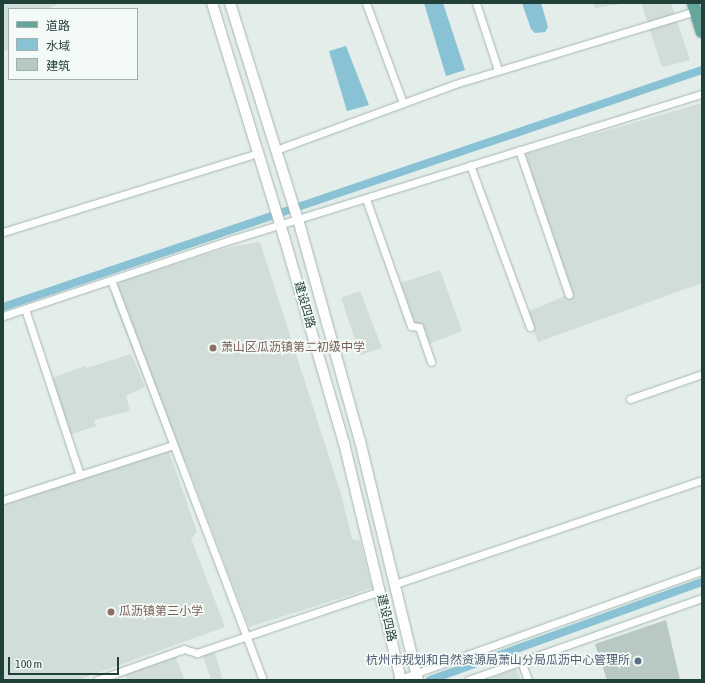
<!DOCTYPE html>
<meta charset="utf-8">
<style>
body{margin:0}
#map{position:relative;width:705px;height:683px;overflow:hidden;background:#e3edea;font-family:"Asap Condensed","Noto Sans SC",sans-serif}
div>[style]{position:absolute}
.built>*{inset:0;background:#d1ddd9}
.water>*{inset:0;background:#89c2d4}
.canal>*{height:8px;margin:-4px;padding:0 4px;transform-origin:4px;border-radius:4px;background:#89c2d4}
.building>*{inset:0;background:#b8c8c3}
.roads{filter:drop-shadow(0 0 1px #a5b6b2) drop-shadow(0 0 1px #a5b6b2)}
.minor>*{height:7px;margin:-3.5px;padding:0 3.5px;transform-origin:3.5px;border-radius:3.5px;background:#fff}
.secondary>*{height:10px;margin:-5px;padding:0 5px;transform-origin:5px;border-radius:5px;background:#fff}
.primary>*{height:12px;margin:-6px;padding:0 6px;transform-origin:6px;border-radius:6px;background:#66a59a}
.dots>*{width:11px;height:11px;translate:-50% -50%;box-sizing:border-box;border:2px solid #f4faf7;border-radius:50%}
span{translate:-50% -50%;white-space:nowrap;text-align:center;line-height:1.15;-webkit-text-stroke:3.5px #f4faf7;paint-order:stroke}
.street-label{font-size:12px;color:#22403a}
.education-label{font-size:12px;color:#785e54}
.left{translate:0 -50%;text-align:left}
.service-label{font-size:12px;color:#4e5e75}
.right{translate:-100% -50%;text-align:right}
.frame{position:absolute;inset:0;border:4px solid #22403a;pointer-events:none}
.legend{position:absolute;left:8px;top:8px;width:130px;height:72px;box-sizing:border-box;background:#f4faf7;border:1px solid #a0b0ab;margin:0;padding:5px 7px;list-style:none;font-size:12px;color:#22403a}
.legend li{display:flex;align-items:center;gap:8px;height:20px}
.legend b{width:20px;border:1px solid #a0b0ab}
.scale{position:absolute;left:8px;top:657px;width:111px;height:18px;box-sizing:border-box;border:2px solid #22403a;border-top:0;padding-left:5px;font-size:12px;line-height:14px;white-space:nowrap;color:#22403a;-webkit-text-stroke:3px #f4faf7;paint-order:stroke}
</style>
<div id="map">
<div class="built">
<div style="clip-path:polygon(3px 3px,60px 3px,47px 9px,9px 9px,9px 49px,3px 51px)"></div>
<div style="clip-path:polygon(593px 3px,628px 3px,595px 8px)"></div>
<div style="clip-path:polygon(641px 3px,671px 3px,690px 60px,662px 67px)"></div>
<div style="clip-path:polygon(702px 103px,702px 283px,538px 342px,527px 312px,569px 294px,550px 240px,526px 154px)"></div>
<div style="clip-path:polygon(260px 242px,341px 494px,352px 539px,360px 541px,372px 588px,249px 627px,186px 462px,178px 465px,111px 295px,121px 281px,230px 247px)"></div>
<div style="clip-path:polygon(440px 270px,462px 331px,429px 344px,422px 326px,414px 323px,401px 283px)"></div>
<div style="clip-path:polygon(360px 291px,382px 348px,360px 355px,341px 298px)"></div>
<div style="clip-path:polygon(131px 354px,145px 387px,126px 396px,130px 411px,94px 420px,96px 426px,69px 435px,53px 378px,84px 366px,87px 368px)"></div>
<div style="clip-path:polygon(169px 451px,197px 532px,191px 538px,225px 627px,78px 680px,3px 680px,3px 503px)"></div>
<div style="clip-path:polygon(214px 651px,223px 680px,211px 680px,203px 656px)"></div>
<div style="clip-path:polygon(174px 654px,185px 680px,127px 680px,125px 672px)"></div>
<div style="clip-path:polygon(515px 668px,521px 680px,487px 680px)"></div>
</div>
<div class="water">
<div style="clip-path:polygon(424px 3px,443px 3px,465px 70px,446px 76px)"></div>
<div style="clip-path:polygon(522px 3px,541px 3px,548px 27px,545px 32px,535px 33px,531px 29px)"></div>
<div style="clip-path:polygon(346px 46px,369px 105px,347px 111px,329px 51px)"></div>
</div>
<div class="canal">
<div style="left:3px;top:307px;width:738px;rotate:-18.73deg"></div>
<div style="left:430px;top:680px;width:289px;rotate:-19.8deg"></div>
</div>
<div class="building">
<div style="clip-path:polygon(666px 620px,680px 680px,607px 680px,595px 644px)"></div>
</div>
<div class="roads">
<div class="minor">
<div style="left:366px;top:3px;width:107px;rotate:69.7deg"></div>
<div style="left:476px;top:3px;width:71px;rotate:71.8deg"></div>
<div style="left:276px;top:150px;width:191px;rotate:-20.2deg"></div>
<div style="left:455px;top:84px;width:251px;rotate:-16.9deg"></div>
<div style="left:519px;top:150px;width:153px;rotate:71deg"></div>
<div style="left:470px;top:165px;width:173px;rotate:69.7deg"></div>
<div style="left:366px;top:199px;width:135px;rotate:70.5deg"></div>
<div style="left:411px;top:326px;width:8px;rotate:7deg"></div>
<div style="left:419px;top:327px;width:37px;rotate:71deg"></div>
<div style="left:3px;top:232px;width:267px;rotate:-17.2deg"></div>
<div style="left:111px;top:280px;width:428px;rotate:69.2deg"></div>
<div style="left:25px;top:309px;width:175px;rotate:71.7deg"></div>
<div style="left:3px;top:316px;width:243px;rotate:-18.5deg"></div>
<div style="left:233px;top:239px;width:491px;rotate:-17.2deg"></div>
<div style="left:630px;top:399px;width:76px;rotate:-19.1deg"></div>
<div style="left:3px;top:500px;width:179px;rotate:-17.9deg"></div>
<div style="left:395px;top:584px;width:324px;rotate:-18.7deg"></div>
<div style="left:521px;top:661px;width:20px;rotate:70deg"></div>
<div style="left:97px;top:680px;width:92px;rotate:-19.6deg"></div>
<div style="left:184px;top:649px;width:14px;rotate:17deg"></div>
<div style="left:197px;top:653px;width:193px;rotate:-18.7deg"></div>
<div style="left:397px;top:680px;width:324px;rotate:-19.7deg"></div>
<div style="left:468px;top:680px;width:248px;rotate:-19.3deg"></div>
</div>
<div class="secondary">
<div style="left:212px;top:3px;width:245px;rotate:72.9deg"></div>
<div style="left:284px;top:237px;width:215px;rotate:73.8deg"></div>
<div style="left:344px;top:443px;width:244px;rotate:76.5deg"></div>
<div style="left:230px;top:3px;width:238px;rotate:72.6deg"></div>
<div style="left:301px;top:230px;width:219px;rotate:74.4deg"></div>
<div style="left:360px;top:441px;width:246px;rotate:76.4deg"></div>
</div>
<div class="primary">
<div style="left:693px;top:3px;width:30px;rotate:73deg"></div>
</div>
</div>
<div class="dots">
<div style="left:213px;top:348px;background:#8d6e63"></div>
<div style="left:111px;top:612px;background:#8d6e63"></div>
<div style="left:638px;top:661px;background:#5c6f8a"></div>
</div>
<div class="street-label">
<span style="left:304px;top:305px;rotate:74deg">建设四路</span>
<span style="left:386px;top:618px;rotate:77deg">建设四路</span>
</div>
<div class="education-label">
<span class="left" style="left:221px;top:348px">萧山区瓜沥镇第二初级中学</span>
<span class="left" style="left:119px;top:612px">瓜沥镇第三小学</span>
</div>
<div class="service-label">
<span class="right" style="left:630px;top:661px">杭州市规划和自然资源局萧山分局瓜沥中心管理所</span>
</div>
<div class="frame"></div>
<ul class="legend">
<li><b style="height:5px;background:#66a59a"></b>道路</li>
<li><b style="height:11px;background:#89c2d4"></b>水域</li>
<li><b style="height:11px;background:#b8c8c3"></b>建筑</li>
</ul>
<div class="scale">100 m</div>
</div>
